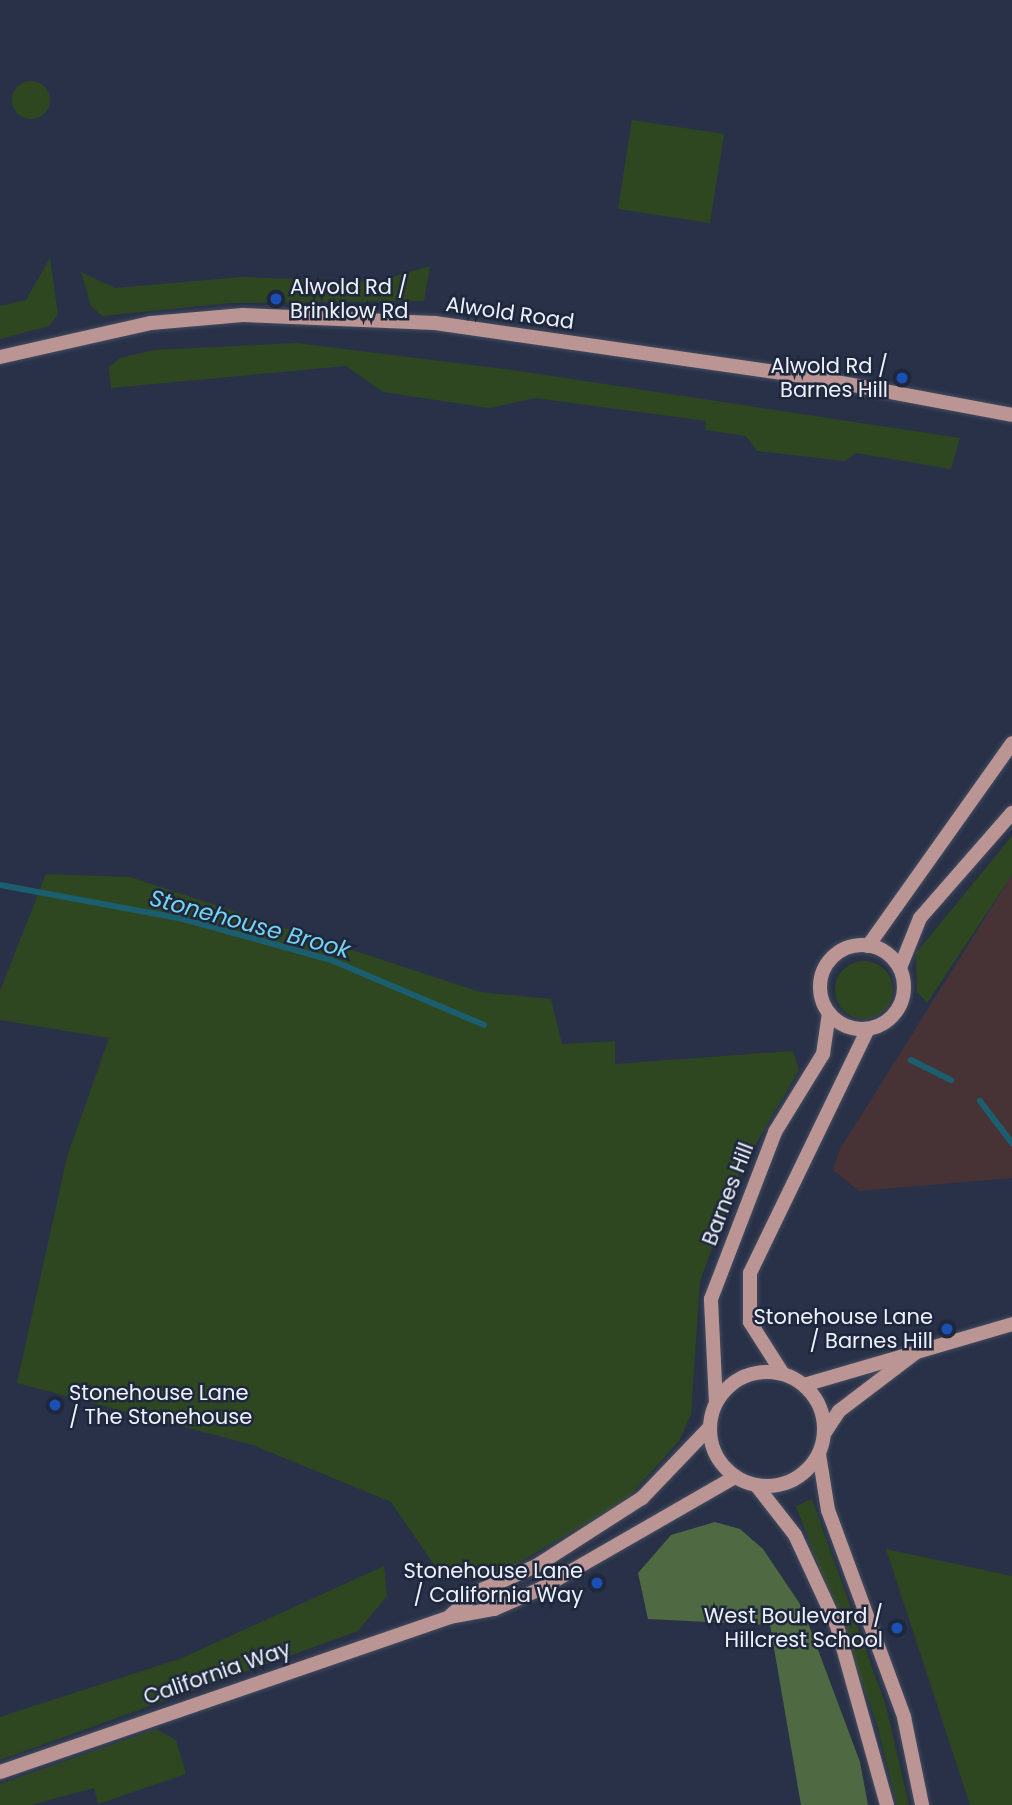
<!DOCTYPE html>
<style>
body{margin:0}
#map{position:relative;width:1012px;height:1805px;overflow:hidden;background:#283147;font-family:Poppins,sans-serif}
div>[style]{position:absolute}
.commercial>*{inset:0;background:#473336}
.green>*{inset:0;background:#2e4721}
.round{border-radius:50%}
.forest>*{inset:0;background:#4f6a42}
.stream>*{height:6px;margin:-3px;padding:0 3px;transform-origin:3px;border-radius:3px;background:#1b5e6f}
.roads{filter:drop-shadow(0 0 2px #434c60) drop-shadow(0 0 2px #434c60)}
.secondary>*{height:14px;margin:-7px;padding:0 7px;transform-origin:7px;border-radius:7px;background:#bb9494}
.secondary>.ring{margin:-7px;padding:0;box-sizing:content-box;background:none;border:14px solid #bb9494;border-radius:50%}
.dots>*{width:19px;height:19px;translate:-50% -50%;box-sizing:border-box;border:4px solid #1f273c;border-radius:50%}
span{translate:-50% -50%;white-space:nowrap;text-align:center;line-height:1.15;-webkit-text-stroke:5px #1f273c;paint-order:stroke}
.poi-label{font-size:21px;color:#ecf1fd}
.left{translate:0 -50%;text-align:left}
.right{translate:-100% -50%;text-align:right}
.street-label{font-size:21px;color:#ecf1fd}
.water-label{font-size:23px;color:#73d5f1;font-style:italic}
</style>
<div id="map">
<div class="commercial">
<div style="clip-path:polygon(1012px 875px,1012px 1178px,859px 1191px,833px 1170px,840px 1149px)"></div>
</div>
<div class="green">
<div class="round" style="left:12px;top:81px;width:38px;height:38px"></div>
<div style="clip-path:polygon(632px 120px,724px 134px,710px 223px,618px 209px)"></div>
<div style="clip-path:polygon(50px 258px,58px 314px,49px 326px,0 339px,0 306px,26px 300px)"></div>
<div style="clip-path:polygon(430px 266px,424px 301px,230px 303px,102px 316px,91px 306px,81px 272px,115px 288px,241px 277px,376px 282px)"></div>
<div style="clip-path:polygon(296px 343px,519px 371px,960px 438px,951px 469px,856px 453px,845px 461px,757px 451px,746px 436px,705px 430px,706px 421px,535px 398px,489px 408px,383px 392px,346px 366px,111px 388px,109px 367px,120px 358px,155px 350px)"></div>
<div style="clip-path:polygon(1012px 836px,1012px 875px,927px 1003px,917px 992px,916px 953px)"></div>
<div style="clip-path:polygon(46px 874px,130px 877px,480px 992px,551px 999px,562px 1044px,615px 1041px,615px 1064px,793px 1051px,799px 1070px,740px 1171px,700px 1281px,691px 1414px,679px 1441px,626px 1500px,486px 1582px,435px 1566px,391px 1502px,253px 1445px,17px 1383px,67px 1157px,109px 1038px,0 1020px,0 991px)"></div>
<div class="round" style="left:835px;top:961px;width:58px;height:58px"></div>
<div style="clip-path:polygon(812px 1499px,886px 1706px,909px 1805px,897px 1805px,876px 1721px,796px 1506px)"></div>
<div style="clip-path:polygon(886px 1549px,1012px 1576px,1012px 1805px,970px 1805px)"></div>
<div style="clip-path:polygon(384px 1566px,387px 1596px,358px 1631px,0 1760px,0 1717px,182px 1658px)"></div>
<div style="clip-path:polygon(156px 1729px,176px 1740px,186px 1774px,98px 1804px,94px 1788px,31px 1805px,0 1805px,0 1784px)"></div>
</div>
<div class="forest">
<div style="clip-path:polygon(715px 1522px,740px 1529px,763px 1549px,802px 1607px,860px 1762px,868px 1805px,801px 1805px,770px 1625px,648px 1619px,638px 1573px,671px 1535px)"></div>
</div>
<div class="stream">
<div style="left:0;top:885px;width:186px;rotate:10.5deg"></div>
<div style="left:183px;top:919px;width:154px;rotate:15.5deg"></div>
<div style="left:331px;top:960px;width:166px;rotate:23deg"></div>
<div style="left:911px;top:1060px;width:45px;rotate:26.6deg"></div>
<div style="left:980px;top:1101px;width:53px;rotate:52.7deg"></div>
</div>
<div class="roads">
<div class="secondary">
<div style="left:0;top:357px;width:155px;rotate:-12.7deg"></div>
<div style="left:151px;top:323px;width:92px;rotate:-5deg"></div>
<div style="left:243px;top:315px;width:192px;rotate:2.4deg"></div>
<div style="left:435px;top:323px;width:384px;rotate:8.2deg"></div>
<div style="left:815px;top:378px;width:200px;rotate:10.6deg"></div>
<div class="ring" style="left:820px;top:945px;width:70px;height:70px"></div>
<div style="left:868px;top:946px;width:249px;rotate:-54.6deg"></div>
<div style="left:900px;top:968px;width:54px;rotate:-68.2deg"></div>
<div style="left:920px;top:918px;width:140px;rotate:-48.8deg"></div>
<div class="ring" style="left:710px;top:1372px;width:100px;height:100px"></div>
<div style="left:783px;top:1374px;width:62px;rotate:-122.4deg"></div>
<div style="left:750px;top:1322px;width:49px;rotate:-90deg"></div>
<div style="left:750px;top:1273px;width:271px;rotate:-64.2deg"></div>
<div style="left:804px;top:1385px;width:217px;rotate:-16.3deg"></div>
<div style="left:716px;top:1403px;width:104px;rotate:-92.8deg"></div>
<div style="left:711px;top:1299px;width:179px;rotate:-69deg"></div>
<div style="left:775px;top:1132px;width:92px;rotate:-58.4deg"></div>
<div style="left:823px;top:1054px;width:41px;rotate:-81.7deg"></div>
<div style="left:824px;top:1434px;width:27px;rotate:-57deg"></div>
<div style="left:839px;top:1411px;width:96px;rotate:-37.3deg"></div>
<div style="left:819px;top:1454px;width:57px;rotate:80.9deg"></div>
<div style="left:828px;top:1510px;width:221px;rotate:69.8deg"></div>
<div style="left:904px;top:1717px;width:90px;rotate:78.4deg"></div>
<div style="left:756px;top:1485px;width:63px;rotate:52deg"></div>
<div style="left:795px;top:1535px;width:100px;rotate:65.2deg"></div>
<div style="left:837px;top:1626px;width:186px;rotate:74.4deg"></div>
<div style="left:451px;top:1615px;width:37px;rotate:-41deg"></div>
<div style="left:479px;top:1591px;width:62px;rotate:-23.7deg"></div>
<div style="left:536px;top:1566px;width:126px;rotate:-32.7deg"></div>
<div style="left:642px;top:1498px;width:98px;rotate:-46.2deg"></div>
<div style="left:0;top:1772px;width:475px;rotate:-19deg"></div>
<div style="left:449px;top:1617px;width:46px;rotate:-10.1deg"></div>
<div style="left:494px;top:1609px;width:50px;rotate:-23.5deg"></div>
<div style="left:540px;top:1589px;width:225px;rotate:-29.9deg"></div>
</div>
</div>
<div class="dots">
<div style="left:276px;top:299px;background:#1a4fb4"></div>
<div style="left:902px;top:378px;background:#1a4fb4"></div>
<div style="left:947px;top:1329px;background:#1a4fb4"></div>
<div style="left:55px;top:1405px;background:#1a4fb4"></div>
<div style="left:597px;top:1583px;background:#1a4fb4"></div>
<div style="left:897px;top:1628px;background:#1a4fb4"></div>
</div>
<div class="poi-label">
<span class="left" style="left:290px;top:299px">Alwold Rd /<br>Brinklow Rd</span>
<span class="right" style="left:888px;top:378px">Alwold Rd /<br>Barnes Hill</span>
<span class="right" style="left:933px;top:1329px">Stonehouse Lane<br>/ Barnes Hill</span>
<span class="left" style="left:69px;top:1405px">Stonehouse Lane<br>/ The Stonehouse</span>
<span class="right" style="left:583px;top:1583px">Stonehouse Lane<br>/ California Way</span>
<span class="right" style="left:883px;top:1628px">West Boulevard /<br>Hillcrest School</span>
</div>
<div class="street-label">
<span style="left:510px;top:313px;rotate:8deg">Alwold Road</span>
<span style="left:728px;top:1194px;rotate:-69deg">Barnes Hill</span>
<span style="left:217px;top:1673px;rotate:-19deg">California Way</span>
</div>
<div class="water-label">
<span style="left:250px;top:924px;rotate:15deg">Stonehouse Brook</span>
</div>
</div>
